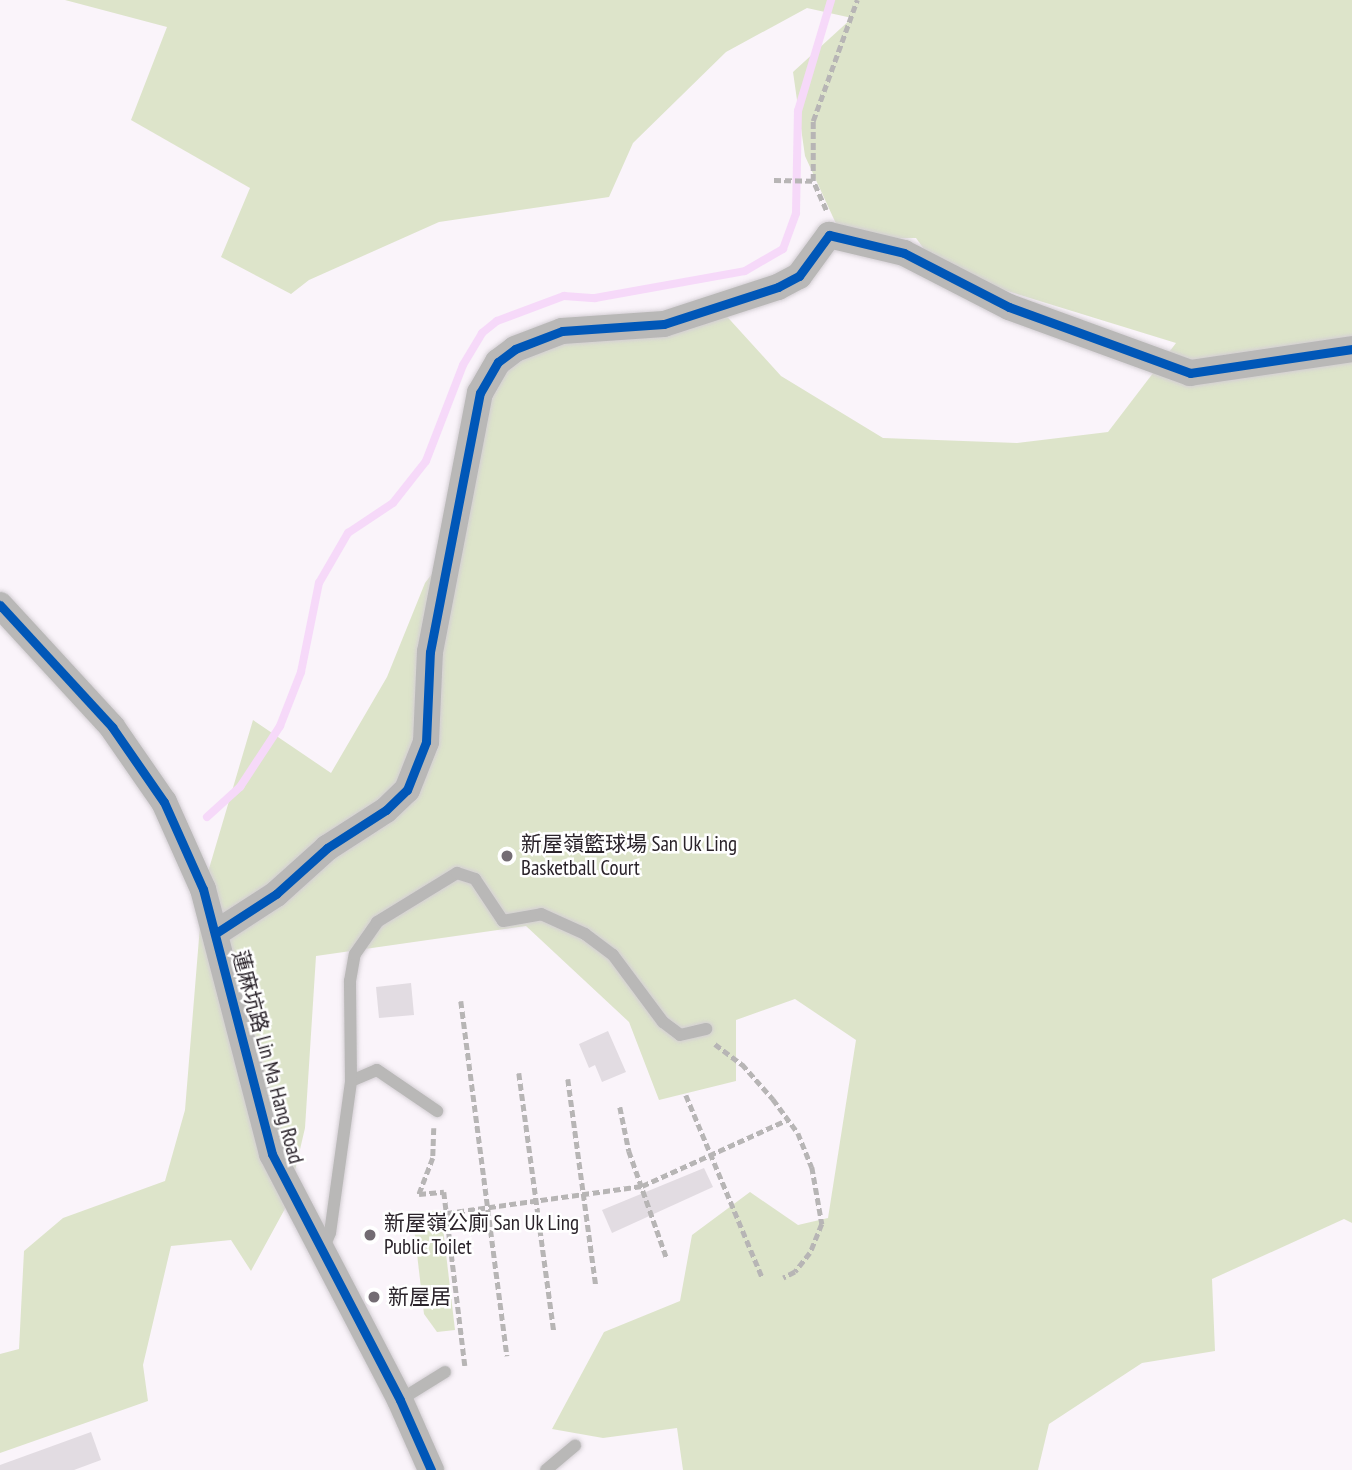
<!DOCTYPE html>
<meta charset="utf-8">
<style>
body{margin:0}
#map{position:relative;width:1352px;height:1470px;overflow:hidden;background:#faf4fa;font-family:"PT Sans Narrow","Noto Sans SC",sans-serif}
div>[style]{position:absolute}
.green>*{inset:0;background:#dde4ca}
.stream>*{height:8px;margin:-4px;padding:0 4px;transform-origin:4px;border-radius:4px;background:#f6d9f9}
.building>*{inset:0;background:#e2dce2}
.path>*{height:4.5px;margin-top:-2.25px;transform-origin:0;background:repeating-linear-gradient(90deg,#b7b5b5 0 7px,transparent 0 10.5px)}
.roads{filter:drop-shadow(0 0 2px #d4cfd4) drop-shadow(0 0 2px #d4cfd4)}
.lane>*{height:12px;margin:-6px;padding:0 6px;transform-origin:6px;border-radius:6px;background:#b9b8b7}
.street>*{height:26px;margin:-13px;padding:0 13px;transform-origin:13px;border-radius:13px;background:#b9b8b7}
.cycleway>*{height:9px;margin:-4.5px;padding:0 4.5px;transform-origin:4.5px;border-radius:4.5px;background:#0057b8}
.dots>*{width:19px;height:19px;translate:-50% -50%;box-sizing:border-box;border:4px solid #fff;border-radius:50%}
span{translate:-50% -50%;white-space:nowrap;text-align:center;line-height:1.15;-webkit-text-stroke:5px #fff;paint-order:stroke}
.poi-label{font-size:21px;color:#2a232a}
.left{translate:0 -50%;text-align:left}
.street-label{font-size:21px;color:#2a232a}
</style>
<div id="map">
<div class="green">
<div style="clip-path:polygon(65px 0,1352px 0,1352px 1223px,1344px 1219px,1212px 1279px,1215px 1351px,1142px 1363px,1049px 1424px,1038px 1470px,683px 1470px,677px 1428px,603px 1438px,552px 1429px,604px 1332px,680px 1301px,692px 1235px,750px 1192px,798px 1225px,828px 1218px,856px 1040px,795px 999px,736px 1020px,736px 1081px,659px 1100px,629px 1022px,526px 926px,316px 956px,305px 1128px,287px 1205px,251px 1271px,231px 1240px,171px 1246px,143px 1365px,148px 1401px,0 1453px,0 1354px,19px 1349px,24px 1251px,63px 1218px,165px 1181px,185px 1110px,203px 889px,253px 720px,331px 773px,387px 677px,425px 583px,441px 562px,473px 413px,513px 349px,721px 310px,781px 376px,883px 438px,1017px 443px,1108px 432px,1176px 343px,939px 270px,916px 238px,843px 239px,805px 156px,793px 72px,852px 18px,807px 8px,726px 52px,633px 143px,609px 197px,439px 222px,309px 280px,291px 294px,221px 257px,250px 188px,131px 120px,167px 27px)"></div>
<div style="clip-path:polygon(419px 1211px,441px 1211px,455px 1330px,437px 1332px,424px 1314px,414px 1228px)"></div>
</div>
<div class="stream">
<div style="left:207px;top:817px;width:45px;rotate:-42.3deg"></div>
<div style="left:240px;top:787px;width:73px;rotate:-56.7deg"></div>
<div style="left:280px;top:726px;width:58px;rotate:-68.7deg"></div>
<div style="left:301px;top:672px;width:91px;rotate:-78.6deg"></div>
<div style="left:319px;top:583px;width:58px;rotate:-59.9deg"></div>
<div style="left:348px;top:533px;width:54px;rotate:-33.7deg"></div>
<div style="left:393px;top:503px;width:53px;rotate:-51.8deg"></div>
<div style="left:426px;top:461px;width:103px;rotate:-68.9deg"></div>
<div style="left:463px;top:365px;width:37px;rotate:-59deg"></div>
<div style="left:482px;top:333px;width:19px;rotate:-39deg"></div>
<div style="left:497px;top:321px;width:72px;rotate:-20.5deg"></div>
<div style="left:564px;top:296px;width:31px;rotate:4deg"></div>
<div style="left:595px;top:298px;width:152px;rotate:-10.2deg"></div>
<div style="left:745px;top:271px;width:44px;rotate:-30.1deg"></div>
<div style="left:783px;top:249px;width:38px;rotate:-70deg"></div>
<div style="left:796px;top:213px;width:102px;rotate:-88.9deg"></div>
<div style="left:798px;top:111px;width:116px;rotate:-73.4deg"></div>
</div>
<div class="building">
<div style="clip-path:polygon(411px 983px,414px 1015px,379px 1018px,376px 987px)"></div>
<div style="clip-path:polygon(608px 1031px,626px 1072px,602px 1082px,595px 1065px,589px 1068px,579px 1044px)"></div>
<div style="clip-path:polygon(704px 1168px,713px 1187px,612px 1233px,602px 1210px)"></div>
<div style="clip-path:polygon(91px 1432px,101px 1460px,74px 1470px,0 1470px,0 1465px)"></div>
</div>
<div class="path">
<div style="left:774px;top:180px;width:39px;rotate:1deg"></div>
<div style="left:826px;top:210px;width:32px;rotate:-114deg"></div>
<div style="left:813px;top:181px;width:60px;rotate:-90deg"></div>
<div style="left:813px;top:121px;width:129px;rotate:-70deg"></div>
<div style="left:461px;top:1001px;width:358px;rotate:82.6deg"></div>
<div style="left:715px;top:1044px;width:34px;rotate:37deg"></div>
<div style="left:742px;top:1064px;width:47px;rotate:48.5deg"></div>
<div style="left:773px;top:1099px;width:42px;rotate:53.7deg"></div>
<div style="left:798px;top:1133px;width:37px;rotate:68deg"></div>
<div style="left:812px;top:1167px;width:58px;rotate:80deg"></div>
<div style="left:822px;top:1224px;width:31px;rotate:112deg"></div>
<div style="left:810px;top:1253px;width:24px;rotate:128deg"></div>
<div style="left:795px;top:1272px;width:13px;rotate:153deg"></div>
<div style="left:519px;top:1073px;width:261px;rotate:82.3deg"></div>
<div style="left:568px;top:1079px;width:208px;rotate:82.3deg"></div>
<div style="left:686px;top:1095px;width:199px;rotate:67.3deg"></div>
<div style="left:620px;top:1107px;width:45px;rotate:78.4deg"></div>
<div style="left:629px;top:1151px;width:114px;rotate:70.6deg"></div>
<div style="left:434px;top:1128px;width:30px;rotate:92deg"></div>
<div style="left:433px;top:1158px;width:39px;rotate:111deg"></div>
<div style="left:419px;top:1194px;width:25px;rotate:-5deg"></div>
<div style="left:444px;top:1192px;width:175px;rotate:83.1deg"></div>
<div style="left:447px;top:1213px;width:197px;rotate:-7.9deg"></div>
<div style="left:642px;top:1186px;width:159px;rotate:-24.5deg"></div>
</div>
<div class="roads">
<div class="lane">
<div style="left:351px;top:1081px;width:28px;rotate:-23deg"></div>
<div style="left:377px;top:1070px;width:73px;rotate:34.3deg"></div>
<div style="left:323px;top:1250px;width:18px;rotate:-68deg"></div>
<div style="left:330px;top:1233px;width:153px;rotate:-82.1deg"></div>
<div style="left:351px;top:1081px;width:100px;rotate:-90.6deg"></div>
<div style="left:350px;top:981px;width:27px;rotate:-80deg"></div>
<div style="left:355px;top:954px;width:39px;rotate:-55deg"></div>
<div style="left:377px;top:922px;width:94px;rotate:-31.5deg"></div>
<div style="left:457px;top:873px;width:19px;rotate:18deg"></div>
<div style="left:475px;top:879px;width:50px;rotate:56.3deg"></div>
<div style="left:503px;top:921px;width:39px;rotate:-10deg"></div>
<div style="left:541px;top:914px;width:48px;rotate:24.4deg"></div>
<div style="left:585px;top:934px;width:35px;rotate:37deg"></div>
<div style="left:613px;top:955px;width:84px;rotate:53.3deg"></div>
<div style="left:663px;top:1022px;width:21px;rotate:37deg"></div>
<div style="left:680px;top:1035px;width:27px;rotate:-13deg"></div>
<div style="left:400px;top:1400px;width:53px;rotate:-31.9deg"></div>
<div style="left:546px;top:1470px;width:38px;rotate:-40deg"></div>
</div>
<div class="street">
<div style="left:0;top:605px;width:166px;rotate:47.4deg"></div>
<div style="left:112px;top:727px;width:91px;rotate:55.3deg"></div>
<div style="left:164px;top:802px;width:95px;rotate:65.9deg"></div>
<div style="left:203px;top:889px;width:274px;rotate:75.4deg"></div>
<div style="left:272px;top:1154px;width:277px;rotate:62.5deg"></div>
<div style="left:400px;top:1400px;width:77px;rotate:66.1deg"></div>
<div style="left:216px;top:933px;width:72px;rotate:-33deg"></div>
<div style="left:276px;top:894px;width:69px;rotate:-42deg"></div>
<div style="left:327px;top:848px;width:70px;rotate:-32.8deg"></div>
<div style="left:386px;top:810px;width:29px;rotate:-44deg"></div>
<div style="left:407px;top:790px;width:52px;rotate:-68.4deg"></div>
<div style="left:426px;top:742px;width:90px;rotate:-87.5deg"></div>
<div style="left:430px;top:652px;width:264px;rotate:-79.1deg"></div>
<div style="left:480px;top:393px;width:36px;rotate:-60deg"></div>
<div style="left:498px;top:362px;width:21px;rotate:-37deg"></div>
<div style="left:515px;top:349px;width:50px;rotate:-21deg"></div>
<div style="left:562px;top:331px;width:102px;rotate:-3.9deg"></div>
<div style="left:664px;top:324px;width:120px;rotate:-18deg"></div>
<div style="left:778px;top:287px;width:24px;rotate:-28deg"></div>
<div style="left:799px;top:276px;width:51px;rotate:-53.8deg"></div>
<div style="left:829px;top:235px;width:77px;rotate:13.5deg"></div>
<div style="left:904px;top:253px;width:118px;rotate:27.2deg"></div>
<div style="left:1009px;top:307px;width:193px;rotate:20deg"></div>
<div style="left:1190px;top:373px;width:164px;rotate:-8.4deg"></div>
</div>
</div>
<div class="cycleway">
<div style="left:0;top:605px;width:166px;rotate:47.4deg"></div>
<div style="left:112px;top:727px;width:91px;rotate:55.3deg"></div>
<div style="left:164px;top:802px;width:95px;rotate:65.9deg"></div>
<div style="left:203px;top:889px;width:274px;rotate:75.4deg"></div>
<div style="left:272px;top:1154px;width:277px;rotate:62.5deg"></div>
<div style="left:400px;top:1400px;width:77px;rotate:66.1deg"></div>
<div style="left:216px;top:933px;width:72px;rotate:-33deg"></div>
<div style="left:276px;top:894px;width:69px;rotate:-42deg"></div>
<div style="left:327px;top:848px;width:70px;rotate:-32.8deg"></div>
<div style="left:386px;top:810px;width:29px;rotate:-44deg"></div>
<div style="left:407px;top:790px;width:52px;rotate:-68.4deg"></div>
<div style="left:426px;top:742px;width:90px;rotate:-87.5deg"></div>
<div style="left:430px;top:652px;width:264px;rotate:-79.1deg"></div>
<div style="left:480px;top:393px;width:36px;rotate:-60deg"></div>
<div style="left:498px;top:362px;width:21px;rotate:-37deg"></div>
<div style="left:515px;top:349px;width:50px;rotate:-21deg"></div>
<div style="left:562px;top:331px;width:102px;rotate:-3.9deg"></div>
<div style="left:664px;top:324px;width:120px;rotate:-18deg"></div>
<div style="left:778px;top:287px;width:24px;rotate:-28deg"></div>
<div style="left:799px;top:276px;width:51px;rotate:-53.8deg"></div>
<div style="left:829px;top:235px;width:77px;rotate:13.5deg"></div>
<div style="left:904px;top:253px;width:118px;rotate:27.2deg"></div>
<div style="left:1009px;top:307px;width:193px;rotate:20deg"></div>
<div style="left:1190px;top:373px;width:164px;rotate:-8.4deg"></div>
</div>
<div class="dots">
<div style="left:507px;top:856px;background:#736c73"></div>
<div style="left:370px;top:1235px;background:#736c73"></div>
<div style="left:374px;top:1297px;background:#736c73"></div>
</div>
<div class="poi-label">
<span class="left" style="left:521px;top:856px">新屋嶺籃球場 San Uk Ling<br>Basketball Court</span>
<span class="left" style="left:384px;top:1235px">新屋嶺公廁 San Uk Ling<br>Public Toilet</span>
<span class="left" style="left:388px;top:1297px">新屋居</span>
</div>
<div class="street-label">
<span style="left:268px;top:1057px;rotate:75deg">蓮麻坑路 Lin Ma Hang Road</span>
</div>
</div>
